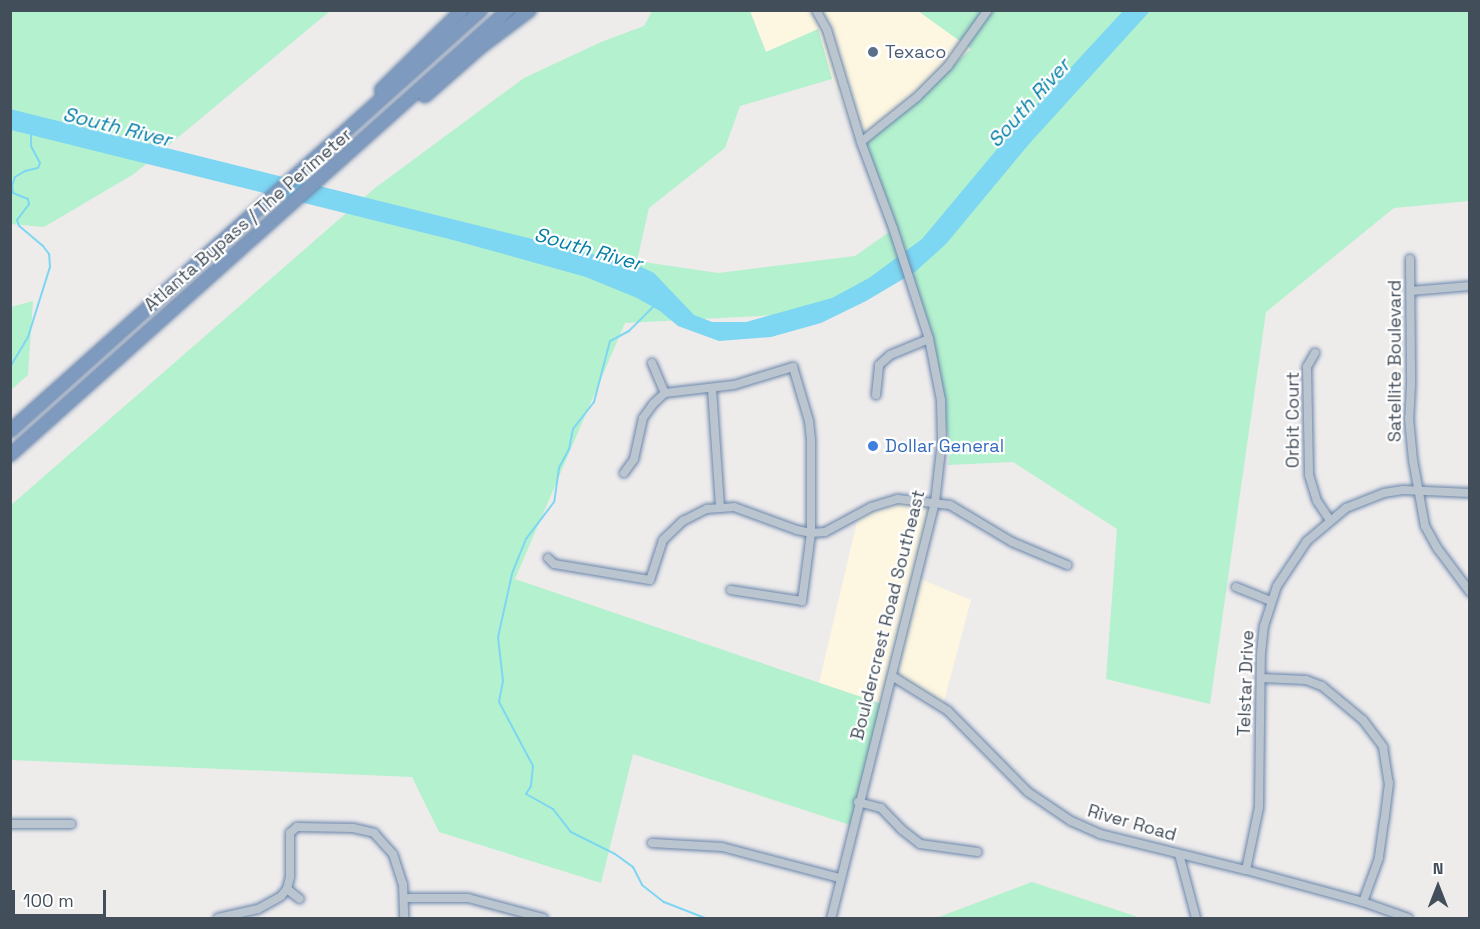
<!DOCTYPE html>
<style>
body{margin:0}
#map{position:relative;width:1480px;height:929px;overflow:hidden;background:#eeebeb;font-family:"Space Grotesk",sans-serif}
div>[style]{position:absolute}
.commercial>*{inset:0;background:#fdf6e0}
.green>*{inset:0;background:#b4f1ce}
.water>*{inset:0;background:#7dd6f2}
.stream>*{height:2px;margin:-1px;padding:0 1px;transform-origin:1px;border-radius:1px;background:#7dd6f2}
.roads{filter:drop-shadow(0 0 2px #6a86ab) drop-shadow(0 0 2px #6a86ab)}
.minor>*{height:8px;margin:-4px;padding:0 4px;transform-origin:4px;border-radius:4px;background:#bac5cf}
.highway>*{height:12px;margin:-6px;padding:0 6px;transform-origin:6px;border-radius:6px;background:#7e9bbf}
.dots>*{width:16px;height:16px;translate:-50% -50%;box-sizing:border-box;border:3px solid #fff;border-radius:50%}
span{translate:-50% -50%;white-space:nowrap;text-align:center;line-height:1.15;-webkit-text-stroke:4.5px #fff;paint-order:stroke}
.service-label{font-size:18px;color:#4e5e75}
.left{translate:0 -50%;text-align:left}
.street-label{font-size:18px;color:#424e5a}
.shop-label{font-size:18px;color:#366cbe}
.water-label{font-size:20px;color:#037ea6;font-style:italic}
.frame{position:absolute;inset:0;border:12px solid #424e5a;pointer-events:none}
.north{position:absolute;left:1408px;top:857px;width:60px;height:60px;-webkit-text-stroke:4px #fff;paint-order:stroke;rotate:0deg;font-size:16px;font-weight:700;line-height:24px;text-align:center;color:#424e5a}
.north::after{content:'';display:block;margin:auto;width:21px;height:27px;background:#424e5a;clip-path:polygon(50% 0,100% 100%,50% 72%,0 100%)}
.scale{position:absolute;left:12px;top:890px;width:94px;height:27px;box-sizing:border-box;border:3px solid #424e5a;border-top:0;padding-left:8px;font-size:18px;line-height:21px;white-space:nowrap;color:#424e5a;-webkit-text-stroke:4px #fff;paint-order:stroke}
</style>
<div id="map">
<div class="commercial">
<div style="clip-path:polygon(750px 11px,918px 11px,972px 49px,861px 148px,832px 79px,818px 30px,766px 52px)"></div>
<div style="clip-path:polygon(889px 498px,933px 501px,916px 577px,971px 600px,943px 705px,890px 677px,882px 704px,819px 683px,859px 513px)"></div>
</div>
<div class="green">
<div style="clip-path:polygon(10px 11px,330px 11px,134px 174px,44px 227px,11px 224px)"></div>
<div style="clip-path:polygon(652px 11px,750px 11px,766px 52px,818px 29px,832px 79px,740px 106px,725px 148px,649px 208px,637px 261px,718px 273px,855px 256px,889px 232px,861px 148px,971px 49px,918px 11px,1469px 11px,1469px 201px,1394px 208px,1266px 312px,1210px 704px,1106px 679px,1117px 529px,1013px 462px,948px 465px,951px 447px,910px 275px,835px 312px,625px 323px,515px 579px,882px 704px,850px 825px,633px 754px,601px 883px,439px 832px,412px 777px,11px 760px,11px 505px,375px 188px,524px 78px,601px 42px,644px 26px)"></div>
<div style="clip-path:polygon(33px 301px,28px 375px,11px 390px,11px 307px)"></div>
<div style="clip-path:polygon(1032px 882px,1141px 918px,936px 918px)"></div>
</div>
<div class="water">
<div style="clip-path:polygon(1123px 11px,1150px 11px,1029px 144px,946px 244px,915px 272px,866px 301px,821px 323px,771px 337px,719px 341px,678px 326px,660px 311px,637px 298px,586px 277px,453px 240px,11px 130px,10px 109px,637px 265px,654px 273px,694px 315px,712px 322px,746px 322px,832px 298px,869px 278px,922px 239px,1013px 130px)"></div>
</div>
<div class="stream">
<div style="left:655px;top:305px;width:37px;rotate:135deg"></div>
<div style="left:629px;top:331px;width:21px;rotate:152deg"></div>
<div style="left:610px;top:341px;width:63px;rotate:104.7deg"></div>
<div style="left:594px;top:402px;width:34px;rotate:128deg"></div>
<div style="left:573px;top:429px;width:20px;rotate:101deg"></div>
<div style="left:569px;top:449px;width:21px;rotate:118deg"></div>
<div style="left:559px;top:468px;width:34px;rotate:98deg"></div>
<div style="left:554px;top:502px;width:46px;rotate:127.1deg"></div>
<div style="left:526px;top:539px;width:38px;rotate:112deg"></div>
<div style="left:512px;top:574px;width:65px;rotate:102.5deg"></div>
<div style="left:498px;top:637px;width:44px;rotate:83.5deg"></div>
<div style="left:503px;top:681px;width:21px;rotate:101deg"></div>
<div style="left:499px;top:702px;width:72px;rotate:62deg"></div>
<div style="left:533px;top:766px;width:20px;rotate:96deg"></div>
<div style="left:531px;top:786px;width:9px;rotate:122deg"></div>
<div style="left:526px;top:794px;width:31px;rotate:29deg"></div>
<div style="left:553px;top:809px;width:29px;rotate:52deg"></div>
<div style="left:571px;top:832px;width:49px;rotate:26.6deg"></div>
<div style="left:615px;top:854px;width:22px;rotate:36deg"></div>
<div style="left:633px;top:867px;width:20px;rotate:63deg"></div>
<div style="left:642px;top:885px;width:28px;rotate:38deg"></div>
<div style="left:664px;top:902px;width:44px;rotate:21.3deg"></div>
<div style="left:10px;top:367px;width:35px;rotate:-59deg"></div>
<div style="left:28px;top:337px;width:73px;rotate:-72.6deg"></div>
<div style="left:50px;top:267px;width:13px;rotate:-94deg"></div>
<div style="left:49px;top:254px;width:10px;rotate:-127deg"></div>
<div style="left:43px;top:246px;width:31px;rotate:-140deg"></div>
<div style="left:19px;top:226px;width:6px;rotate:-108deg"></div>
<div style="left:17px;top:220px;width:20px;rotate:-53deg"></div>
<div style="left:29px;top:204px;width:5px;rotate:-101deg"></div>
<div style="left:28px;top:199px;width:16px;rotate:-158deg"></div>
<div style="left:13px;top:193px;width:7px;rotate:-98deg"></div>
<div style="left:12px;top:186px;width:9px;rotate:-72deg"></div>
<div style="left:15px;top:177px;width:12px;rotate:-31deg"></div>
<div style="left:25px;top:171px;width:13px;rotate:-13deg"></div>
<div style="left:38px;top:168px;width:5px;rotate:-68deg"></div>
<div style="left:40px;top:163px;width:19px;rotate:-118deg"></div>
<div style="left:31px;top:146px;width:14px;rotate:-90deg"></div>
</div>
<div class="roads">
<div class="minor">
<div style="left:816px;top:10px;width:23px;rotate:61deg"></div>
<div style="left:827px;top:30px;width:117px;rotate:73.1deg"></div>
<div style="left:861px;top:142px;width:92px;rotate:69.6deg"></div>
<div style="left:893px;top:228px;width:117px;rotate:72deg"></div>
<div style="left:929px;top:339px;width:62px;rotate:78.9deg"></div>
<div style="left:941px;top:400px;width:41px;rotate:88.6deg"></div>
<div style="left:942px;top:441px;width:61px;rotate:96.5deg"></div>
<div style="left:935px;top:502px;width:429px;rotate:104deg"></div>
<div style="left:861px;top:142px;width:72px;rotate:-38.8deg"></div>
<div style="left:917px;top:97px;width:44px;rotate:-45deg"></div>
<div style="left:948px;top:66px;width:69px;rotate:-54.5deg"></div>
<div style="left:1410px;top:259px;width:126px;rotate:89.5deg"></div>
<div style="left:1411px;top:385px;width:33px;rotate:93deg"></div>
<div style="left:1409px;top:418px;width:42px;rotate:84.6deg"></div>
<div style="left:1413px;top:460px;width:67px;rotate:79.7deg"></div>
<div style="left:1425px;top:526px;width:26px;rotate:61deg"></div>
<div style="left:1438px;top:549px;width:54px;rotate:53.3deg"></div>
<div style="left:1411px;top:291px;width:59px;rotate:-4.8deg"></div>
<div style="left:1315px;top:353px;width:16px;rotate:120deg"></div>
<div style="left:1307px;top:367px;width:108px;rotate:88.9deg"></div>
<div style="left:1309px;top:475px;width:27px;rotate:73deg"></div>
<div style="left:1317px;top:501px;width:23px;rotate:56deg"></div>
<div style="left:652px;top:363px;width:33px;rotate:67deg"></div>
<div style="left:712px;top:389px;width:118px;rotate:86.1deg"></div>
<div style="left:876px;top:395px;width:30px;rotate:-84deg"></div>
<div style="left:879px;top:365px;width:15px;rotate:-42deg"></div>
<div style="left:890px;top:355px;width:42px;rotate:-22.3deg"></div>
<div style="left:624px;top:473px;width:17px;rotate:-54deg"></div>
<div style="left:634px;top:459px;width:42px;rotate:-77.6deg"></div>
<div style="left:643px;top:418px;width:17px;rotate:-54deg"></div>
<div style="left:653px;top:404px;width:16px;rotate:-43deg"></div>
<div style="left:665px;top:393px;width:69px;rotate:-6.6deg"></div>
<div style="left:734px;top:385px;width:62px;rotate:-17deg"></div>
<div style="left:793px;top:367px;width:56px;rotate:73.5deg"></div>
<div style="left:809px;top:421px;width:19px;rotate:84deg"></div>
<div style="left:811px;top:440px;width:93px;rotate:90deg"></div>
<div style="left:811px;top:533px;width:69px;rotate:97.5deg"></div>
<div style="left:802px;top:601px;width:72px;rotate:-171.2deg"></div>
<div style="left:548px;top:558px;width:8px;rotate:45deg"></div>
<div style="left:554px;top:564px;width:97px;rotate:9.5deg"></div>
<div style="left:650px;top:580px;width:42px;rotate:-72deg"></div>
<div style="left:663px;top:540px;width:28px;rotate:-44deg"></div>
<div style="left:683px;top:521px;width:27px;rotate:-27deg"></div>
<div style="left:707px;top:509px;width:27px;rotate:-4deg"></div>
<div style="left:734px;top:507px;width:67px;rotate:20.1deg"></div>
<div style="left:797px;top:530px;width:14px;rotate:12deg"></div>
<div style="left:811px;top:533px;width:14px;rotate:-4deg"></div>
<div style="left:825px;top:532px;width:52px;rotate:-28.5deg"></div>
<div style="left:871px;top:507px;width:28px;rotate:-17deg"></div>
<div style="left:898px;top:499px;width:52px;rotate:6.6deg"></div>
<div style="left:950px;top:505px;width:72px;rotate:30.8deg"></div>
<div style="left:1012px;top:542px;width:60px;rotate:22.7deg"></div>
<div style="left:1236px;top:587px;width:37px;rotate:22deg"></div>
<div style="left:892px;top:676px;width:66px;rotate:32deg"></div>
<div style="left:948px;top:711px;width:114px;rotate:45.4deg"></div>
<div style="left:1028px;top:792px;width:52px;rotate:34deg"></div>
<div style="left:1071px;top:821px;width:32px;rotate:24deg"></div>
<div style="left:1100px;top:834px;width:150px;rotate:13.9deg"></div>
<div style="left:1246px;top:870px;width:121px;rotate:15.3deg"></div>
<div style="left:1363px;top:902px;width:48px;rotate:19.6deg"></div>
<div style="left:1261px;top:678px;width:45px;rotate:2.5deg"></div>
<div style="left:1306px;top:680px;width:17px;rotate:21deg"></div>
<div style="left:1322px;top:686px;width:53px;rotate:39.7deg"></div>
<div style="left:1363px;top:720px;width:34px;rotate:53deg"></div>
<div style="left:1383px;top:747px;width:36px;rotate:81deg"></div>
<div style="left:1389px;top:783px;width:38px;rotate:97deg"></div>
<div style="left:1384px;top:821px;width:37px;rotate:98deg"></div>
<div style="left:1379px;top:858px;width:47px;rotate:110deg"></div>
<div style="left:858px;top:802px;width:24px;rotate:15deg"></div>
<div style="left:881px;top:808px;width:29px;rotate:46deg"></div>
<div style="left:901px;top:829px;width:24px;rotate:38deg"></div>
<div style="left:920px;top:844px;width:58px;rotate:8deg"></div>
<div style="left:10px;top:824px;width:61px"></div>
<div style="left:652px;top:843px;width:70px;rotate:3.3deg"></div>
<div style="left:722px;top:847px;width:121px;rotate:14.8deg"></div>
<div style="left:1179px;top:854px;width:66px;rotate:75.1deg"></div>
<div style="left:1246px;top:870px;width:64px;rotate:-78.3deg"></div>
<div style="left:1259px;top:807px;width:154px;rotate:-89.3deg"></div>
<div style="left:1261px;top:653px;width:27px;rotate:-84deg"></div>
<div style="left:1264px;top:626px;width:42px;rotate:-72deg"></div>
<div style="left:1277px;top:586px;width:54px;rotate:-56.3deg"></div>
<div style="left:1307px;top:541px;width:51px;rotate:-40.2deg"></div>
<div style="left:1346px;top:508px;width:41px;rotate:-21.5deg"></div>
<div style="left:1384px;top:493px;width:19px;rotate:-9deg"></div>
<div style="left:1403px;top:490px;width:67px;rotate:2.6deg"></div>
<div style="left:287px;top:889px;width:16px;rotate:38deg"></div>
<div style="left:405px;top:898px;width:63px"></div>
<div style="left:468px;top:898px;width:78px;rotate:14.9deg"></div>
<div style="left:218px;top:918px;width:41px;rotate:-12.7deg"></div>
<div style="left:258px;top:909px;width:26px;rotate:-29deg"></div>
<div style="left:281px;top:896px;width:9px;rotate:-49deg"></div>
<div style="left:287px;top:889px;width:12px;rotate:-76deg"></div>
<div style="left:290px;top:877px;width:44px;rotate:-90deg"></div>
<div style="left:290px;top:833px;width:9px;rotate:-41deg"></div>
<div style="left:297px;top:827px;width:56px;rotate:1deg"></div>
<div style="left:353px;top:828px;width:22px;rotate:13deg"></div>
<div style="left:374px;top:833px;width:28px;rotate:48deg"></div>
<div style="left:393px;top:854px;width:32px;rotate:72deg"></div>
<div style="left:403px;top:884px;width:34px;rotate:88deg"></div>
</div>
<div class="highway">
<div style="left:381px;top:90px;width:114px;rotate:-44.6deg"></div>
<div style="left:425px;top:96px;width:76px;rotate:-41.3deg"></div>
<div style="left:482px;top:46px;width:60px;rotate:-36.9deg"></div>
<div style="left:10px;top:431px;width:632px;rotate:-41.79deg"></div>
<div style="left:10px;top:455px;width:668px;rotate:-41.78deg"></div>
</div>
</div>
<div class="dots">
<div style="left:873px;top:52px;background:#5c6f8a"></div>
<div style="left:873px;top:446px;background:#3f7fe0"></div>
</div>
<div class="service-label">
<span class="left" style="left:885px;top:52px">Texaco</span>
</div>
<div class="street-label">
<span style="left:248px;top:220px;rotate:-41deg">Atlanta Bypass / The Perimeter</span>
<span style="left:1395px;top:361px;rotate:-90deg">Satellite Boulevard</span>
<span style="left:1293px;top:420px;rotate:-90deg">Orbit Court</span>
<span style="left:888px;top:615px;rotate:-76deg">Bouldercrest Road Southeast</span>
<span style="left:1246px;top:683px;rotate:-88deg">Telstar Drive</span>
<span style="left:1132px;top:823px;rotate:16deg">River Road</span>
</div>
<div class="shop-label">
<span class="left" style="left:885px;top:446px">Dollar General</span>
</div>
<div class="water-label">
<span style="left:1029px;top:103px;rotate:-48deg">South River</span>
<span style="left:117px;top:127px;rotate:14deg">South River</span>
<span style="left:588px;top:249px;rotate:16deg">South River</span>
</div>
<div class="frame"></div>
<div class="north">N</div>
<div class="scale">100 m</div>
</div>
